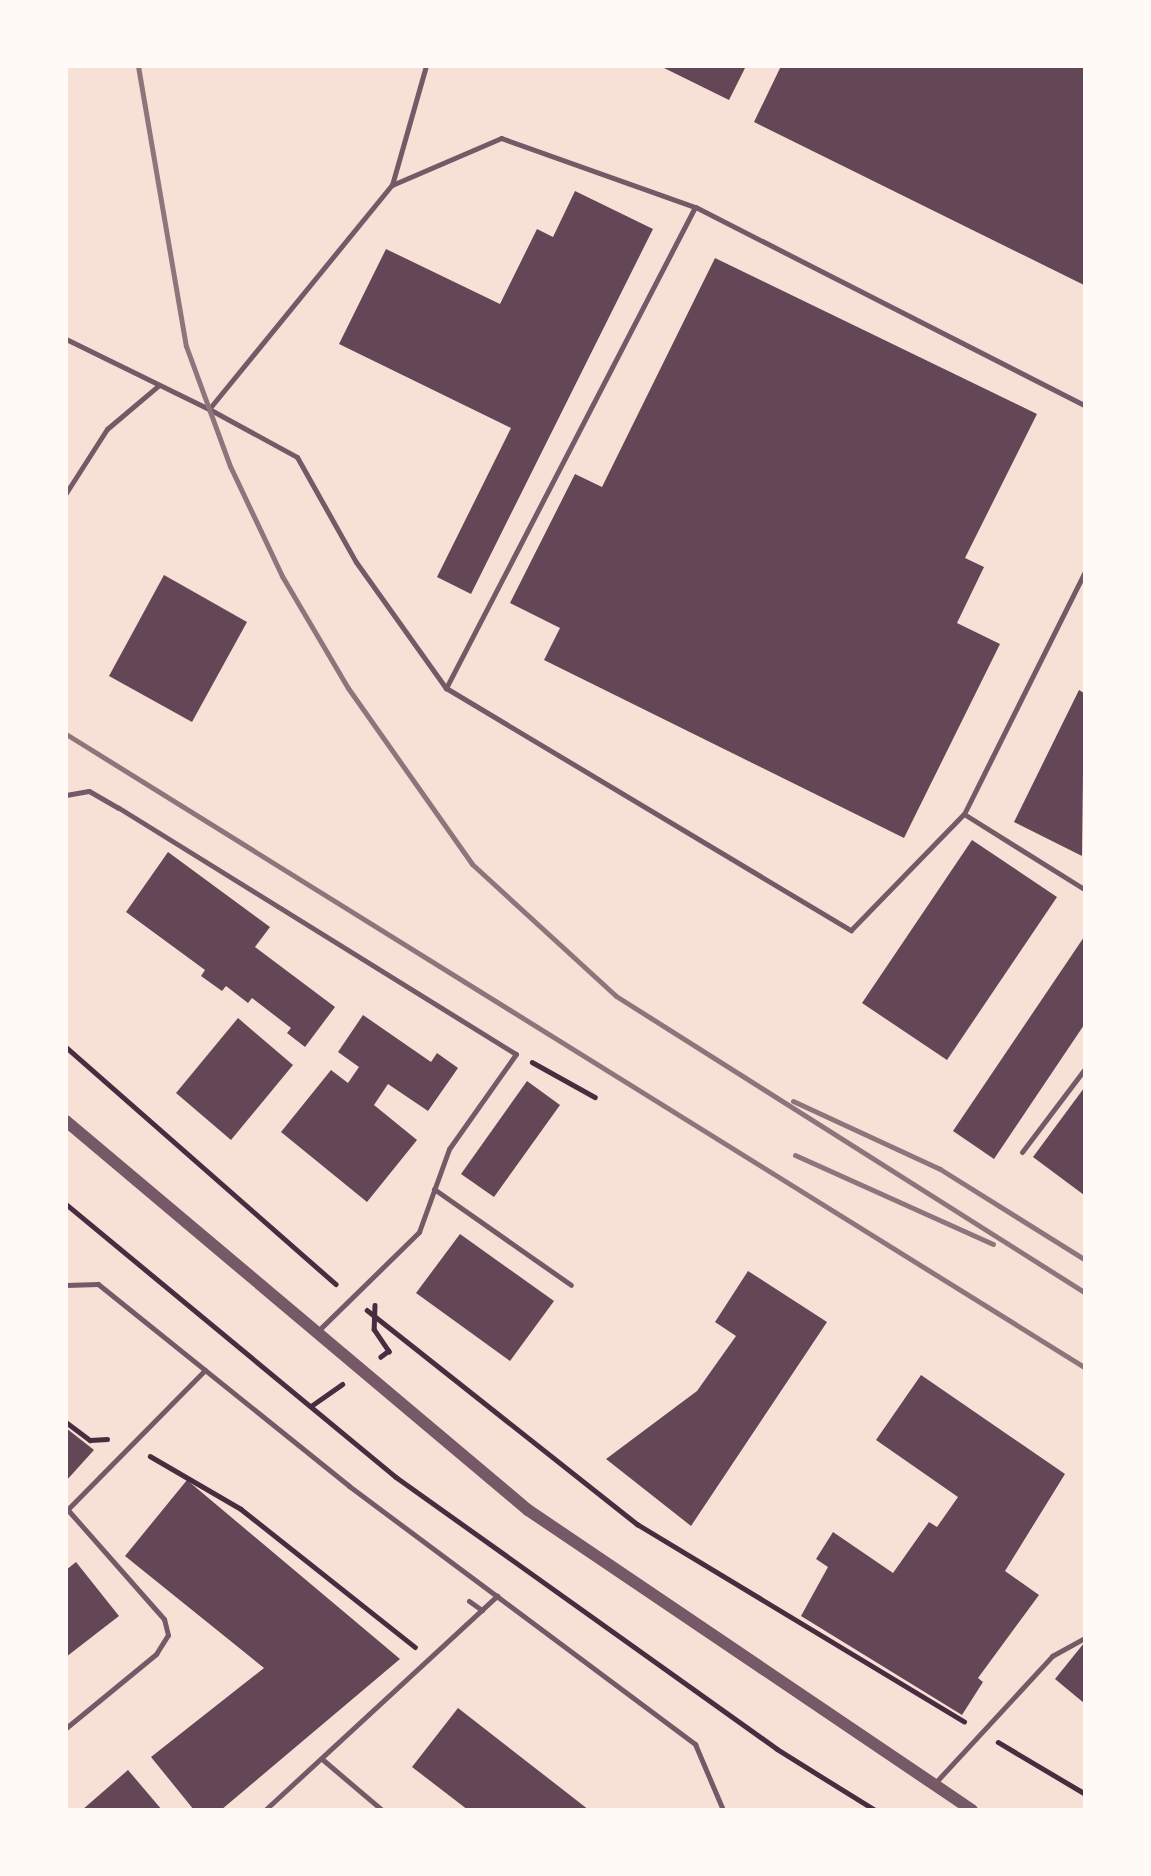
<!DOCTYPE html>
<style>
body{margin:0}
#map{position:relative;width:1151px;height:1876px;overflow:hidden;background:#f7e1d7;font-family:Commissioner,sans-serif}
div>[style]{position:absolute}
.building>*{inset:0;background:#644757}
.path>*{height:4.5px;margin:-2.25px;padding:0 2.25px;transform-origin:2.25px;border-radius:2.25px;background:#4a2c40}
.service>*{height:5px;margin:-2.5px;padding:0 2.5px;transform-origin:2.5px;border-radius:2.5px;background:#755966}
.tertiary>*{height:12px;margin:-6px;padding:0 6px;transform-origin:6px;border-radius:6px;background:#755966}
.rail>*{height:5px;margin:-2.5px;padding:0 2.5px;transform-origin:2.5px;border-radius:2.5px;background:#8f747c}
span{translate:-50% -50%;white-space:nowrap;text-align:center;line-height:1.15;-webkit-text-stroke:5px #fffaf5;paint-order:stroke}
.frame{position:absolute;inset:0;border:68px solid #fffaf5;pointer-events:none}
</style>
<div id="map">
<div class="building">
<div style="clip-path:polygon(660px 66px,746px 66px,729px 100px)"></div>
<div style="clip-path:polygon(781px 66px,1084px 66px,1084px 285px,754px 122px)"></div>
<div style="clip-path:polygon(575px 191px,653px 229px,471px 594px,437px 577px,511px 428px,339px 344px,386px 249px,500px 304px,537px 229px,553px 237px)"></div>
<div style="clip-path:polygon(715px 258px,1037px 414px,965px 558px,984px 567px,957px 623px,1000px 644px,904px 838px,544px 660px,560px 628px,510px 603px,575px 474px,602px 487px)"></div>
<div style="clip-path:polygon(164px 575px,247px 622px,192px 722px,109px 676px)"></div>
<div style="clip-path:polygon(1079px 690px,1084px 693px,1082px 856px,1014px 822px)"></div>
<div style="clip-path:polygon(972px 840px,1057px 897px,947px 1060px,862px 1003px)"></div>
<div style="clip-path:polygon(168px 852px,270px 927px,255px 947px,335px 1007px,305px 1047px,287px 1033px,291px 1028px,252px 998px,248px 1003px,226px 986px,222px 991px,201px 976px,205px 970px,126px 912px)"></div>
<div style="clip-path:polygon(1084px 937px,1084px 1025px,994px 1159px,953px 1131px)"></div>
<div style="clip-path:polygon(363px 1015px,431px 1062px,437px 1053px,458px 1068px,428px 1111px,388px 1084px,374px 1105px,417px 1140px,367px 1202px,281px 1132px,331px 1070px,348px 1083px,359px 1067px,338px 1052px)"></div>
<div style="clip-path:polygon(238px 1018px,293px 1065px,231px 1140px,176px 1093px)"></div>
<div style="clip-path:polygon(527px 1081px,560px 1105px,494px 1197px,461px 1174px)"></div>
<div style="clip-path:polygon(1084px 1088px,1084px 1195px,1033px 1157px)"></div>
<div style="clip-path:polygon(460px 1234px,554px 1301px,510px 1361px,416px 1293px)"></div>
<div style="clip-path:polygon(748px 1271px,827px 1322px,691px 1526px,606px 1459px,697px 1391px,736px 1336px,715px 1322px)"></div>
<div style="clip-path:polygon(921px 1375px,1065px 1474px,1005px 1571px,1039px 1595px,978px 1678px,983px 1682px,962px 1715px,801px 1616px,828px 1567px,816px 1559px,833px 1532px,893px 1573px,929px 1522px,937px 1527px,958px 1497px,876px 1440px)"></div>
<div style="clip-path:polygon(66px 1428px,94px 1450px,66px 1481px)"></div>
<div style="clip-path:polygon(187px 1480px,400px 1659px,221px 1810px,194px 1810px,151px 1757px,264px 1668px,125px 1556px)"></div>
<div style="clip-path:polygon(76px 1562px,119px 1616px,66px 1657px,66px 1570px)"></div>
<div style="clip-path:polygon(1084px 1643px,1084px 1703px,1055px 1679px)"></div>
<div style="clip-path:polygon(458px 1708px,589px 1810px,468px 1810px,412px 1767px)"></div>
<div style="clip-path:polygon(128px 1770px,162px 1810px,82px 1810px)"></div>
</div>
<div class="path">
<div style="left:66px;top:1047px;width:359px;rotate:41.3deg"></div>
<div style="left:532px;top:1062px;width:72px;rotate:29.1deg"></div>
<div style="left:66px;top:1204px;width:428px;rotate:39.6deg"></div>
<div style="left:396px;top:1477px;width:468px;rotate:35.5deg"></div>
<div style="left:777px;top:1749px;width:115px;rotate:31.9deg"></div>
<div style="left:375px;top:1305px;width:24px;rotate:92deg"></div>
<div style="left:374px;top:1329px;width:27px;rotate:56deg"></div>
<div style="left:389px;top:1351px;width:10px;rotate:143deg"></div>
<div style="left:367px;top:1310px;width:345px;rotate:38.4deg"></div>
<div style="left:637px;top:1524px;width:382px;rotate:31.1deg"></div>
<div style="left:311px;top:1406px;width:38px;rotate:-35deg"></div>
<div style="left:66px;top:1422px;width:30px;rotate:37deg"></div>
<div style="left:90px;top:1440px;width:17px;rotate:-3deg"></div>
<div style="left:150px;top:1456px;width:105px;rotate:30.2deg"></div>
<div style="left:241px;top:1509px;width:222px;rotate:38.4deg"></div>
<div style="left:998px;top:1742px;width:100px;rotate:30.7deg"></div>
</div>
<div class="service">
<div style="left:392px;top:185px;width:124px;rotate:-74.1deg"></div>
<div style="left:66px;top:339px;width:159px;rotate:26.1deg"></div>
<div style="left:209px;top:409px;width:289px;rotate:-50.8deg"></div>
<div style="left:392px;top:185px;width:119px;rotate:-23.3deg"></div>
<div style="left:501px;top:138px;width:206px;rotate:19.6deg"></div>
<div style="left:1084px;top:405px;width:436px;rotate:-153deg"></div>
<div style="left:695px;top:207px;width:542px;rotate:117.37deg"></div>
<div style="left:446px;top:688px;width:472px;rotate:30.9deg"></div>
<div style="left:851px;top:930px;width:162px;rotate:-45.8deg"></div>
<div style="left:964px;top:814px;width:269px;rotate:-63.5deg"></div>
<div style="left:209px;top:409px;width:100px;rotate:28.6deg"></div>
<div style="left:297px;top:457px;width:120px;rotate:60.7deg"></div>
<div style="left:356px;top:562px;width:155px;rotate:54.5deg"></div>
<div style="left:66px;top:493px;width:76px;rotate:-57.4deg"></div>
<div style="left:107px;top:429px;width:68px;rotate:-40.2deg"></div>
<div style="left:66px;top:795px;width:23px;rotate:-10deg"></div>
<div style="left:89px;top:791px;width:34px;rotate:30deg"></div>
<div style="left:119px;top:808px;width:467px;rotate:31.8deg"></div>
<div style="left:516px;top:1054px;width:116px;rotate:125.2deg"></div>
<div style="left:449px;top:1149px;width:88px;rotate:109.9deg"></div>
<div style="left:419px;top:1232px;width:141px;rotate:135.6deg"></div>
<div style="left:964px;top:814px;width:142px;rotate:32deg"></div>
<div style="left:1022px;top:1152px;width:103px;rotate:-52.9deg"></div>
<div style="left:434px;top:1189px;width:167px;rotate:35deg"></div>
<div style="left:66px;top:1285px;width:32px;rotate:-2deg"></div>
<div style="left:98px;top:1284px;width:322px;rotate:38.8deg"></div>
<div style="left:349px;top:1486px;width:432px;rotate:36.7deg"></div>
<div style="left:695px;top:1744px;width:72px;rotate:67deg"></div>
<div style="left:66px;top:1511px;width:198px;rotate:-45.4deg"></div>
<div style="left:469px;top:1601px;width:16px;rotate:35deg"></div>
<div style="left:66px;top:1728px;width:117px;rotate:-39.4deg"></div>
<div style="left:156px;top:1654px;width:22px;rotate:-58deg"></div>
<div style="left:168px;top:1635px;width:16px;rotate:-104deg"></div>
<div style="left:164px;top:1619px;width:145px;rotate:-131.4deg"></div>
<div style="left:322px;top:1759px;width:79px;rotate:40.4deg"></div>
<div style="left:935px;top:1783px;width:173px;rotate:-47.3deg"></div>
<div style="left:1052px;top:1656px;width:37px;rotate:-29deg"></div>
<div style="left:265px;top:1810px;width:316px;rotate:-42.7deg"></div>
</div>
<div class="tertiary">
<div style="left:66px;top:1121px;width:604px;rotate:40.1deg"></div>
<div style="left:528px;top:1510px;width:536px;rotate:34.05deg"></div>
</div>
<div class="rail">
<div style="left:138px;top:66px;width:284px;rotate:80.3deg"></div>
<div style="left:186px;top:346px;width:128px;rotate:69.9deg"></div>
<div style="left:230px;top:466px;width:122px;rotate:64.7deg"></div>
<div style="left:282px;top:576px;width:130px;rotate:59.5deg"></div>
<div style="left:348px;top:688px;width:215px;rotate:54.8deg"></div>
<div style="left:472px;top:864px;width:195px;rotate:42.5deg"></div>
<div style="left:616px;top:996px;width:554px;rotate:32.31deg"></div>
<div style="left:66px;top:734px;width:1199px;rotate:31.87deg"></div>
<div style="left:793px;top:1101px;width:162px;rotate:24.8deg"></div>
<div style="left:940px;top:1169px;width:170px;rotate:32deg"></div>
<div style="left:795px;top:1155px;width:217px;rotate:24.2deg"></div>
</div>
<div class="frame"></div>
</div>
